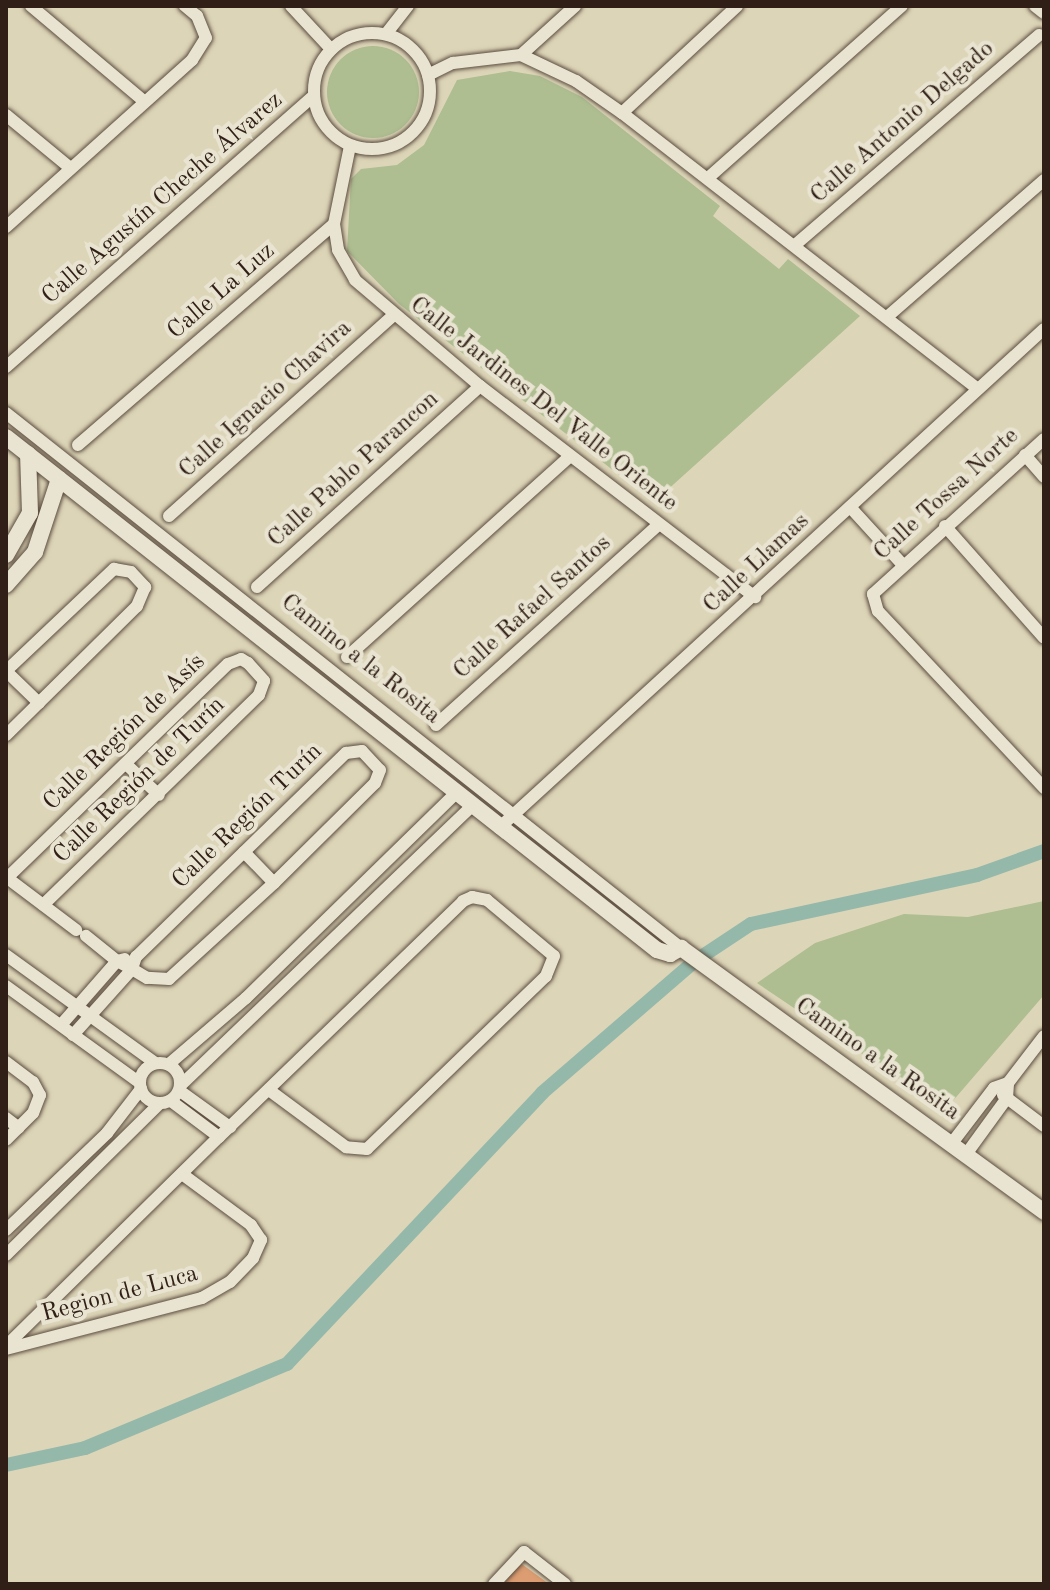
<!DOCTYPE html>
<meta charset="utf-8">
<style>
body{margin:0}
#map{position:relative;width:1050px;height:1590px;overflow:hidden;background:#ddd5b8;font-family:"Old Standard TT",serif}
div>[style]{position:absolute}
.green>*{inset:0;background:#aebe91}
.round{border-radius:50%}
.canal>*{height:14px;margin:-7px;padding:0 7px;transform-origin:7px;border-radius:7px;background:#94b9aa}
.building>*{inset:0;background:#dc9d72}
.roads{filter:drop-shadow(0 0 2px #5b4c3e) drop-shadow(0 0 2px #5b4c3e)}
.minor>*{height:12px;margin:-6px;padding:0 6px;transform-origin:6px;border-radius:6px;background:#e9e4d1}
.minor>.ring{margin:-6px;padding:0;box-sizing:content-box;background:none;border:12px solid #e9e4d1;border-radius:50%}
.tertiary>*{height:16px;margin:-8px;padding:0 8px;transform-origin:8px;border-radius:8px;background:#e9e4d1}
span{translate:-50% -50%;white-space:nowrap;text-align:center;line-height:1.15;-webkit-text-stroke:8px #e9e4d1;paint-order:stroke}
.street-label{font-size:24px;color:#301f16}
.frame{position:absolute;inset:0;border:8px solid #301f16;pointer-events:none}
</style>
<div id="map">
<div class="green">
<div class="round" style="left:327px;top:46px;width:92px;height:92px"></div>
<div style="clip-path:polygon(510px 71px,540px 76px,582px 97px,720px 206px,713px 216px,779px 269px,788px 259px,860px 316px,654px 502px,399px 304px,347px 251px,351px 179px,361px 169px,397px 165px,424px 145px,457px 80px)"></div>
<div style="clip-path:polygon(1044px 901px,1044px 995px,945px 1110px,757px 983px,815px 943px,904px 914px,968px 917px)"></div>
</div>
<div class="canal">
<div style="left:6px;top:1465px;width:81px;rotate:-12.1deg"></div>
<div style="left:85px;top:1448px;width:219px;rotate:-22.6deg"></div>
<div style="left:287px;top:1364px;width:372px;rotate:-46.7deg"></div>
<div style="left:542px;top:1093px;width:202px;rotate:-40.8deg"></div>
<div style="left:695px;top:961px;width:67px;rotate:-33.5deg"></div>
<div style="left:751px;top:924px;width:231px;rotate:-12.2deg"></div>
<div style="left:977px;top:875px;width:71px;rotate:-19.7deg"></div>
</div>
<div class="building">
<div style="clip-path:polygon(519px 1562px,549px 1584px,504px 1584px)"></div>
</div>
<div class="roads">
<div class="minor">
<div style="left:31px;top:6px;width:149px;rotate:40.1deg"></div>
<div style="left:291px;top:6px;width:59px;rotate:47.1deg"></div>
<div style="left:1035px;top:6px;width:11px;rotate:38deg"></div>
<div class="ring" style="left:314px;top:33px;width:104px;height:104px"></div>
<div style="left:386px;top:34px;width:36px;rotate:-52deg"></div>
<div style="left:521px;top:55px;width:61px;rotate:25.3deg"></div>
<div style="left:576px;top:81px;width:56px;rotate:34.8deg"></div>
<div style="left:622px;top:113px;width:448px;rotate:37.8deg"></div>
<div style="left:428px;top:75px;width:28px;rotate:-26deg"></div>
<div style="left:453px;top:63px;width:68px;rotate:-6.7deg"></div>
<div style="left:521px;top:55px;width:73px;rotate:-42.2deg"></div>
<div style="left:622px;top:113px;width:157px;rotate:-42.9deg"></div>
<div style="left:6px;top:115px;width:82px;rotate:39.5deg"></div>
<div style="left:350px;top:146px;width:80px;rotate:101.6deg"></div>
<div style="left:334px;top:224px;width:26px;rotate:81deg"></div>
<div style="left:338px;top:250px;width:34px;rotate:60deg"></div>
<div style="left:355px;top:280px;width:164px;rotate:40.3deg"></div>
<div style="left:480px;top:386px;width:347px;rotate:37.5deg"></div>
<div style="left:708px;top:178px;width:259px;rotate:-41.6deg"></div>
<div style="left:6px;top:227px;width:250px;rotate:-41.9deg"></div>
<div style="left:192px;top:60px;width:26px;rotate:-58deg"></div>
<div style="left:206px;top:38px;width:24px;rotate:-112deg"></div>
<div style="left:197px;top:16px;width:16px;rotate:-140deg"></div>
<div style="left:795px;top:245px;width:322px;rotate:-40.7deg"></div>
<div style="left:887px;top:317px;width:208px;rotate:-41.1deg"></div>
<div style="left:6px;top:367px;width:409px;rotate:-41.4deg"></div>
<div style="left:6px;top:413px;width:861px;rotate:38.4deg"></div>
<div style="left:1044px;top:439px;width:231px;rotate:137.8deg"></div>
<div style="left:873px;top:594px;width:18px;rotate:74deg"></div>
<div style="left:878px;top:611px;width:243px;rotate:46.8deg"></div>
<div style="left:78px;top:445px;width:338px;rotate:-40.8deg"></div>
<div style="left:1025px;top:455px;width:29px;rotate:49deg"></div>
<div style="left:850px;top:507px;width:77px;rotate:47.6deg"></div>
<div style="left:169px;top:516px;width:300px;rotate:-41.8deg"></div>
<div style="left:945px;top:526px;width:149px;rotate:48.5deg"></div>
<div style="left:257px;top:587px;width:300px;rotate:-42deg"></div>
<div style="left:347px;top:657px;width:300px;rotate:-42deg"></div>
<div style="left:6px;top:671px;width:149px;rotate:-43.4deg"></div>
<div style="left:114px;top:569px;width:17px;rotate:10deg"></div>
<div style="left:131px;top:572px;width:21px;rotate:47deg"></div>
<div style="left:145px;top:587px;width:21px;rotate:113deg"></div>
<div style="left:137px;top:606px;width:184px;rotate:135.4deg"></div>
<div style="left:6px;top:671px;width:46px;rotate:44.1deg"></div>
<div style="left:436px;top:725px;width:300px;rotate:-42deg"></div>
<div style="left:126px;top:764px;width:45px;rotate:43.2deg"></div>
<div style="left:499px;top:828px;width:739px;rotate:-42.48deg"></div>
<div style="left:244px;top:852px;width:43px;rotate:45.9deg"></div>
<div style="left:6px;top:877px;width:88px;rotate:37.1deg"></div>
<div style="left:7px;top:878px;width:308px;rotate:-44.1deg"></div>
<div style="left:228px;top:664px;width:14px;rotate:-21deg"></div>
<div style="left:241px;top:659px;width:8px;rotate:30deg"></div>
<div style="left:248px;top:663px;width:24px;rotate:48deg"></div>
<div style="left:264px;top:681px;width:15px;rotate:110deg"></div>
<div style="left:259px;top:695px;width:301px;rotate:135.8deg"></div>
<div style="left:6px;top:955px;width:184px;rotate:35.9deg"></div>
<div style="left:6px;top:986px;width:165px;rotate:35.9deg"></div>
<div style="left:61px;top:1025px;width:85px;rotate:-48.8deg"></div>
<div style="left:117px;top:961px;width:8px;rotate:-14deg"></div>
<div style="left:73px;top:1035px;width:89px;rotate:-48.2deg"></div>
<div style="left:132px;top:969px;width:13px;rotate:-72deg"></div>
<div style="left:136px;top:957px;width:293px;rotate:-44.2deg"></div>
<div style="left:346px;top:753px;width:16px;rotate:-7deg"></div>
<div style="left:362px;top:751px;width:26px;rotate:47deg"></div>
<div style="left:380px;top:770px;width:14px;rotate:111deg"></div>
<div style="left:375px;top:783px;width:142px;rotate:135.3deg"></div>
<div style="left:274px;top:883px;width:142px;rotate:137.6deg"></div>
<div style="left:169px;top:979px;width:22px;rotate:-177deg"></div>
<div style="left:147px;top:978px;width:17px;rotate:-149deg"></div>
<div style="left:132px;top:969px;width:17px;rotate:-152deg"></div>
<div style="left:117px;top:961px;width:40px;rotate:-141deg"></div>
<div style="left:6px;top:1062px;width:34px;rotate:37deg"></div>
<div style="left:33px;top:1082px;width:15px;rotate:62deg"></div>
<div style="left:40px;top:1095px;width:19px;rotate:111deg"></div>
<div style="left:33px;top:1113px;width:38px;rotate:135deg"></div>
<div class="ring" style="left:140px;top:1063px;width:28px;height:28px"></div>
<div style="left:169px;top:1064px;width:101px;rotate:-40.6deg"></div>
<div style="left:246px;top:998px;width:293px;rotate:-44.3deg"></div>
<div style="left:181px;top:1085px;width:402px;rotate:-43.8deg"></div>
<div style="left:180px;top:1091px;width:62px;rotate:35.8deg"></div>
<div style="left:1003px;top:1095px;width:51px;rotate:37.1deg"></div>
<div style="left:171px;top:1101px;width:60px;rotate:36.9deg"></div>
<div style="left:6px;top:1118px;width:16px;rotate:38deg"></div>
<div style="left:952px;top:1143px;width:69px;rotate:-52.6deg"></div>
<div style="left:994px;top:1088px;width:15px;rotate:-20deg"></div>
<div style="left:1008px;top:1083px;width:59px;rotate:-52.5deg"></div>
<div style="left:967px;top:1153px;width:68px;rotate:-54deg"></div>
<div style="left:1007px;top:1098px;width:15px;rotate:-86deg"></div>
<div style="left:6px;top:1230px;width:140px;rotate:-43.8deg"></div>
<div style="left:107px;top:1133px;width:56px;rotate:-52.3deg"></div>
<div style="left:6px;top:1255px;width:215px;rotate:-44.6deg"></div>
<div style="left:6px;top:1346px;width:298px;rotate:-44.5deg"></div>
<div style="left:219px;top:1137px;width:339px;rotate:-44deg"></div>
<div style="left:463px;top:901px;width:10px;rotate:-24deg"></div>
<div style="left:472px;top:897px;width:15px;rotate:11deg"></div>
<div style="left:487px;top:900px;width:87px;rotate:39.9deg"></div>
<div style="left:554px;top:956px;width:22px;rotate:112deg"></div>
<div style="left:546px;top:976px;width:249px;rotate:136deg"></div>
<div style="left:367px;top:1149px;width:21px;rotate:-175deg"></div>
<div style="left:346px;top:1147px;width:96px;rotate:-143.5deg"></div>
<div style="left:6px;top:1349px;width:203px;rotate:-14.6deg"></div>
<div style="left:202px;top:1298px;width:32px;rotate:-30deg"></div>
<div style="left:230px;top:1282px;width:33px;rotate:-46deg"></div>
<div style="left:253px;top:1258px;width:20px;rotate:-66deg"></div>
<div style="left:261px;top:1240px;width:18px;rotate:-124deg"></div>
<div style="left:251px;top:1225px;width:86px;rotate:-143.5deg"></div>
<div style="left:494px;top:1584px;width:44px;rotate:-46.8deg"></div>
<div style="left:524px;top:1552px;width:52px;rotate:38deg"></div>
</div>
<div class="tertiary">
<div style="left:6px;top:437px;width:829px;rotate:38.24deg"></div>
<div style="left:657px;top:950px;width:14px;rotate:17deg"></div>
<div style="left:670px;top:954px;width:13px;rotate:-29deg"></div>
<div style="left:681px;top:948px;width:449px;rotate:36deg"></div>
<div style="left:6px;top:555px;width:48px;rotate:-60.3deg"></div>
<div style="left:30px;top:513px;width:59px;rotate:-91.9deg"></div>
<div style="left:6px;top:585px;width:44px;rotate:-48.7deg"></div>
<div style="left:35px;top:552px;width:77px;rotate:-71.8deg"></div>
</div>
</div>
<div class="street-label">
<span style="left:903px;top:123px;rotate:-41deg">Calle Antonio Delgado</span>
<span style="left:163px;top:199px;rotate:-41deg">Calle Agustín Cheche Álvarez</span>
<span style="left:222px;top:292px;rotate:-41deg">Calle La Luz</span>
<span style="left:266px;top:400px;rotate:-42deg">Calle Ignacio Chavira</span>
<span style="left:543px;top:405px;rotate:38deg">Calle Jardines Del Valle Oriente</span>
<span style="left:354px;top:470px;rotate:-42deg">Calle Pablo Parancon</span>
<span style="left:947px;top:495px;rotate:-42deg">Calle Tossa Norte</span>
<span style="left:757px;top:564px;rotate:-43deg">Calle Llamas</span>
<span style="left:533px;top:608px;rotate:-42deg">Calle Rafael Santos</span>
<span style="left:360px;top:660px;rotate:38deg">Camino a la Rosita</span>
<span style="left:125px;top:733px;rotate:-44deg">Calle Región de Asís</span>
<span style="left:140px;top:781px;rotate:-44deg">Calle Región de Turín</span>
<span style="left:248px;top:817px;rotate:-44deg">Calle Región Turín</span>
<span style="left:877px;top:1060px;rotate:35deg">Camino a la Rosita</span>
<span style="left:120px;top:1295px;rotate:-15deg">Region de Luca</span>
</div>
<div class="frame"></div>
</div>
